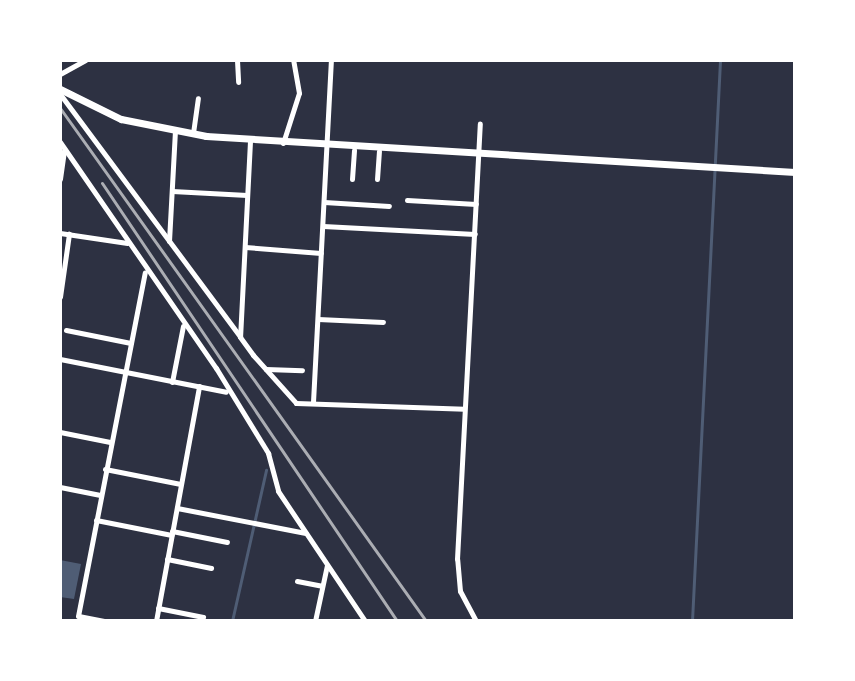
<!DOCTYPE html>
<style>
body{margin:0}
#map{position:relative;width:855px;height:681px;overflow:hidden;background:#2d3142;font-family:Jost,sans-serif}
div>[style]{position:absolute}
.water>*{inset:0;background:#4f5d75}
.stream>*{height:3px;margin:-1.5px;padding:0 1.5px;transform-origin:1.5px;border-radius:1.5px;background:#4f5d75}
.minor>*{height:5px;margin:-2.5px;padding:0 2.5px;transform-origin:2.5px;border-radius:2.5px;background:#fff}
.tertiary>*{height:7px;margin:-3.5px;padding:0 3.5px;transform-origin:3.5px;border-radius:3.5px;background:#fff}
.rail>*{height:3px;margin:-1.5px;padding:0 1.5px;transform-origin:1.5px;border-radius:1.5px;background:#abadb3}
span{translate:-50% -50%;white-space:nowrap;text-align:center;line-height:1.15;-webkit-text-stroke:8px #fff;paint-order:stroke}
.frame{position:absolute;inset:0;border:62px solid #fff;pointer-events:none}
</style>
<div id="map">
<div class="water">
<div style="clip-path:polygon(60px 560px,81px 564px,74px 599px,60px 597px)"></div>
</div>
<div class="stream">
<div style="left:232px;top:621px;width:155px;rotate:-77.3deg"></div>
<div style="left:692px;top:621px;width:562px;rotate:-87.14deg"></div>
</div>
<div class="minor">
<div style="left:237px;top:60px;width:22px;rotate:87deg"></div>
<div style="left:60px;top:74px;width:29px;rotate:-29deg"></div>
<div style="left:60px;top:94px;width:302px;rotate:53.4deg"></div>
<div style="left:193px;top:133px;width:35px;rotate:-82deg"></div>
<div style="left:250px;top:141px;width:196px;rotate:92.9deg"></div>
<div style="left:240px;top:337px;width:22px;rotate:54deg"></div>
<div style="left:253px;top:355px;width:64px;rotate:48.1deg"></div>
<div style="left:296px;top:403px;width:168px;rotate:2deg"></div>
<div style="left:60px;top:142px;width:275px;rotate:55.4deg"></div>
<div style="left:216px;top:368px;width:100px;rotate:58.5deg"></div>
<div style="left:268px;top:453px;width:39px;rotate:75deg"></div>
<div style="left:278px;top:491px;width:156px;rotate:56.2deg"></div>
<div style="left:283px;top:143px;width:52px;rotate:-72.3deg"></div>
<div style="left:299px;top:93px;width:34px;rotate:-100deg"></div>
<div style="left:60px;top:179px;width:29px;rotate:-82deg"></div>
<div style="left:352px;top:179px;width:29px;rotate:-86deg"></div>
<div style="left:377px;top:179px;width:28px;rotate:-86deg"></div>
<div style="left:172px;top:191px;width:75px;rotate:3.1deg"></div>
<div style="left:407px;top:200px;width:69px;rotate:3.3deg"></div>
<div style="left:324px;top:202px;width:65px;rotate:3.5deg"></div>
<div style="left:323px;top:226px;width:152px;rotate:3deg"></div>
<div style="left:60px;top:233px;width:68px;rotate:8.5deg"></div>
<div style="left:169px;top:241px;width:111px;rotate:-86.9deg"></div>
<div style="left:245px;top:247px;width:76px;rotate:4.5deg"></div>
<div style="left:60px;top:297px;width:64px;rotate:-81.9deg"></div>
<div style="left:318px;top:319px;width:65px;rotate:2.6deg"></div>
<div style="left:66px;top:330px;width:66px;rotate:11.3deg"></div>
<div style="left:60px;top:359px;width:169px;rotate:11.2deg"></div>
<div style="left:266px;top:369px;width:36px;rotate:2deg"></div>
<div style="left:172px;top:382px;width:57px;rotate:-78.9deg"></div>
<div style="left:313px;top:402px;width:342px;rotate:-87deg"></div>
<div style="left:60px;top:432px;width:51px;rotate:11.3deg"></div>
<div style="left:105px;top:469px;width:77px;rotate:11.2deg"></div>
<div style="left:60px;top:487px;width:41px;rotate:11.3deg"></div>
<div style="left:177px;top:508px;width:131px;rotate:11deg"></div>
<div style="left:96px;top:520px;width:77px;rotate:11.2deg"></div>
<div style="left:172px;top:531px;width:56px;rotate:11.3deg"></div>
<div style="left:167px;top:559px;width:45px;rotate:11.6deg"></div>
<div style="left:297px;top:581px;width:25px;rotate:11deg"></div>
<div style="left:158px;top:608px;width:46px;rotate:11.3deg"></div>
<div style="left:104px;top:621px;width:26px;rotate:-169deg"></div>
<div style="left:78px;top:616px;width:350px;rotate:-79deg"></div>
<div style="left:156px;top:621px;width:239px;rotate:-79.6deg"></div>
<div style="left:315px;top:621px;width:57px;rotate:-77.9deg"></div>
<div style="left:476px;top:621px;width:34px;rotate:-118deg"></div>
<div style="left:460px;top:591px;width:32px;rotate:-95deg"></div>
<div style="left:457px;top:559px;width:436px;rotate:-87deg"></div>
</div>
<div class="tertiary">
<div style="left:60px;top:89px;width:68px;rotate:26.2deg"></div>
<div style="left:121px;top:119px;width:87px;rotate:11.3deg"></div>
<div style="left:206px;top:136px;width:590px;rotate:3.5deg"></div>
</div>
<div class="rail">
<div style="left:60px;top:108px;width:630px;rotate:54.49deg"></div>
<div style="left:102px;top:183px;width:528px;rotate:56.04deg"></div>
</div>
<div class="frame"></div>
</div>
